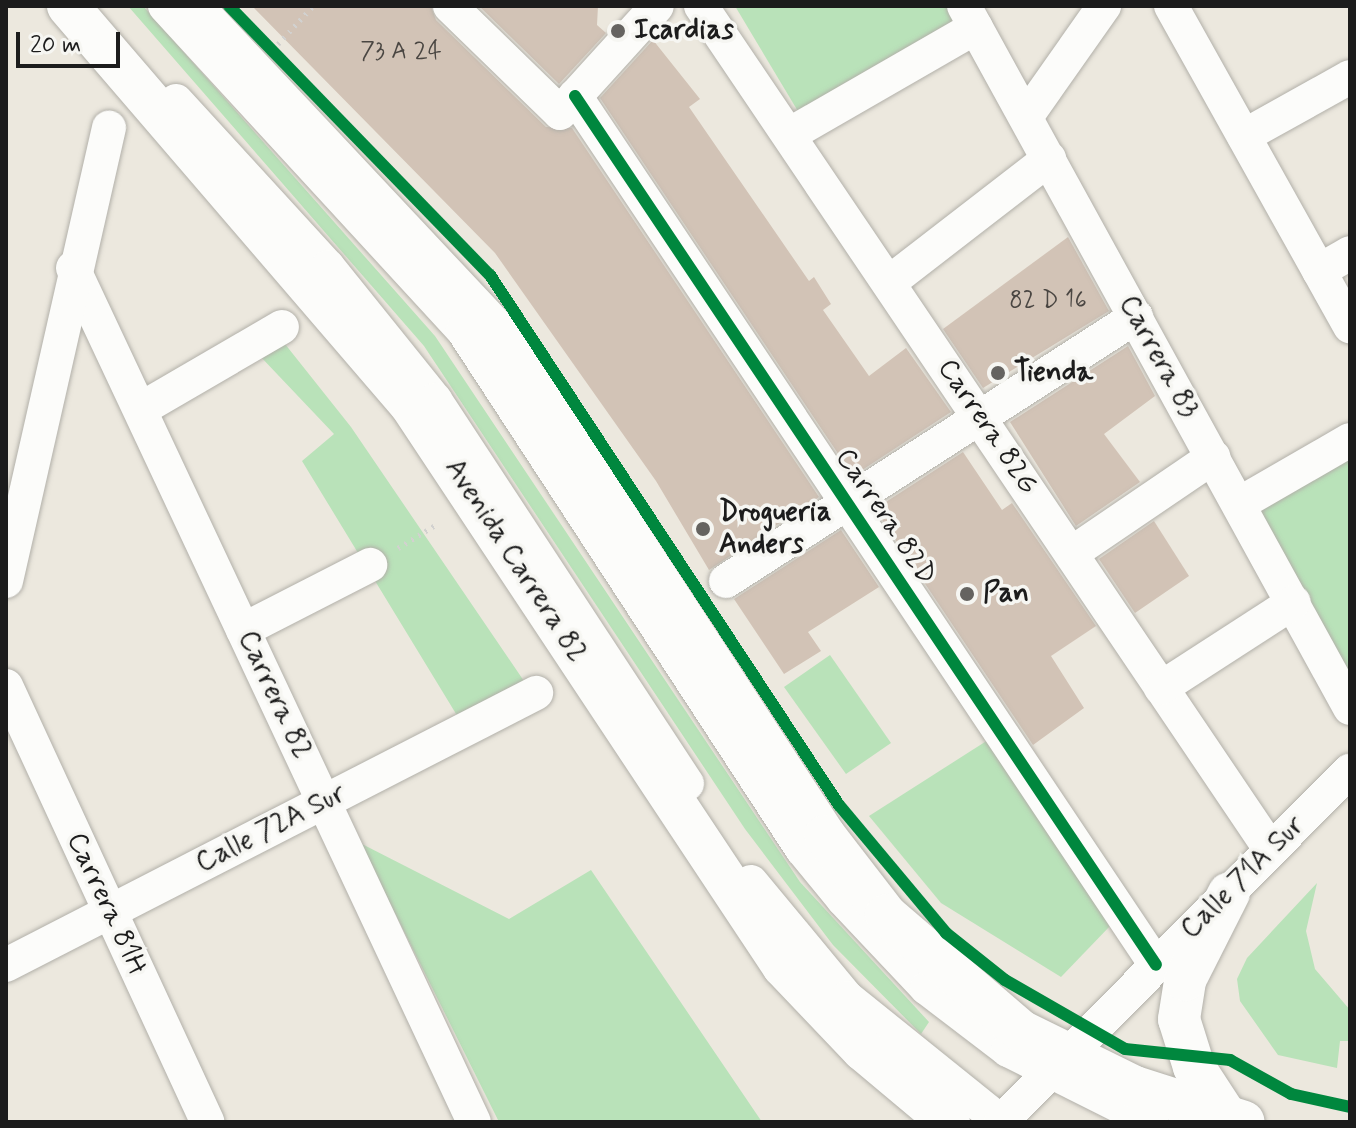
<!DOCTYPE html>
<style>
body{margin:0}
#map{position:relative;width:1356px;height:1128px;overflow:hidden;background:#ece8de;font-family:Mynerve,sans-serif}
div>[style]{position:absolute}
.green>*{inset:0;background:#b9e2b9}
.building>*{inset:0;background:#d2c3b6}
.path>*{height:5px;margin-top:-2.5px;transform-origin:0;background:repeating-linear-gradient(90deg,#d2d1cf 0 2px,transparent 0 8px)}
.roads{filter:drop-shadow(0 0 2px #b2b0a9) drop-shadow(0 0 2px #b2b0a9)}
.minor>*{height:34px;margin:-17px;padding:0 17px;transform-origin:17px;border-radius:17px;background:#fcfcfa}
.major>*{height:42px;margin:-21px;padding:0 21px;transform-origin:21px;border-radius:21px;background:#fcfcfa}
.cycleway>*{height:12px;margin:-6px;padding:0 6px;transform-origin:6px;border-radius:6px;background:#00873e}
.dots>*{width:22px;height:22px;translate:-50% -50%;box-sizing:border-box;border:4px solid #f6f6f2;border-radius:50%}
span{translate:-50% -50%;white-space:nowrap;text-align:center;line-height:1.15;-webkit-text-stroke:7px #f6f6f2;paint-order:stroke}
.number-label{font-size:24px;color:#4a4642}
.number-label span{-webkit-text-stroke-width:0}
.poi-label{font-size:28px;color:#1c1c1c;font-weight:700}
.left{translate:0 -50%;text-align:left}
.street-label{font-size:28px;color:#1c1c1c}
.frame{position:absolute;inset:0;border:8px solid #1c1c1c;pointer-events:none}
.scale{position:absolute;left:16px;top:32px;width:104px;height:36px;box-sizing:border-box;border:4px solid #1c1c1c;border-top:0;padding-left:10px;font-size:24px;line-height:28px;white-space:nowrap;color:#1c1c1c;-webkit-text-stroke:6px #f6f6f2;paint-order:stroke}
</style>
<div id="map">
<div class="green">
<div style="clip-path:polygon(128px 6px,143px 6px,435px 336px,800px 882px,929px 1022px,921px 1034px,833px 945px,745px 829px,424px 346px)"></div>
<div style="clip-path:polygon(735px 6px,946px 6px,957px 24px,802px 118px)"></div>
<div style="clip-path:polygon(285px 344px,351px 427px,528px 687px,461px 722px,302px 461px,334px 434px,259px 355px)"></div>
<div style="clip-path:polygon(1350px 452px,1350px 682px,1251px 510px)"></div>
<div style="clip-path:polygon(830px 655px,891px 743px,846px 774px,784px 687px)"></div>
<div style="clip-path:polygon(988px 740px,1111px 925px,1061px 977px,941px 903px,869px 816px)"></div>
<div style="clip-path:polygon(360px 843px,509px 919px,591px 870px,762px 1122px,499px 1122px)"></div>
<div style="clip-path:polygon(1317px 883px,1306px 931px,1315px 969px,1350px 1010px,1350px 1041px,1340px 1041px,1337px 1068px,1278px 1055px,1240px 1001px,1237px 979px,1247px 958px)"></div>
</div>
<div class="building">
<div style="clip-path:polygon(252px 6px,431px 6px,436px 20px,546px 127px,572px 128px,819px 497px,709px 570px,656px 481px,495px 253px)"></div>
<div style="clip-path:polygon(479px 6px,598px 6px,597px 25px,606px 33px,559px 84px)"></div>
<div style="clip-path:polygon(653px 40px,700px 99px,689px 107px,809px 281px,814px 277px,831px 304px,823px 310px,869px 376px,906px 348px,951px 412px,853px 476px,600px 98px)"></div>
<div style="clip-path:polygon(1068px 237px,1109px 311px,983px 388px,943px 329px)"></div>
<div style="clip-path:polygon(1128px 346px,1155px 396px,1104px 434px,1140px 482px,1076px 526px,1010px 422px)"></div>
<div style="clip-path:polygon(963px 452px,1002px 510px,1012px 503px,1096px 626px,1051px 656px,1084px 708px,1033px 745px,875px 509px)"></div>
<div style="clip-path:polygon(1154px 521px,1189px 576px,1135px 613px,1099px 559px)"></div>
<div style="clip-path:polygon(841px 530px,879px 587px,808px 632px,821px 651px,784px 674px,734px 599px)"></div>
</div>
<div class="path">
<div style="left:278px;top:44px;width:52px;rotate:-47.4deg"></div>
<div style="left:398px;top:548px;width:46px;rotate:-31.6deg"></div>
</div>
<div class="roads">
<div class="minor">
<div style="left:165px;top:6px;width:440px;rotate:47.4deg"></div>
<div style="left:463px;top:330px;width:620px;rotate:56.85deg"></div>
<div style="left:802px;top:849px;width:65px;rotate:50.6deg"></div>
<div style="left:843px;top:899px;width:122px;rotate:46.7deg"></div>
<div style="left:927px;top:988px;width:102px;rotate:37.4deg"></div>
<div style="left:1008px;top:1050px;width:161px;rotate:26.6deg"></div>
<div style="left:450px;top:6px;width:153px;rotate:44.2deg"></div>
<div style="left:560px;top:113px;width:144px;rotate:-47.8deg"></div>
<div style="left:701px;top:6px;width:1018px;rotate:55.97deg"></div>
<div style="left:964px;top:6px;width:801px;rotate:61.2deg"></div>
<div style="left:1171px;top:6px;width:367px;rotate:60.8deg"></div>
<div style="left:575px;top:96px;width:1045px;rotate:56.23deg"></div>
<div style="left:176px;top:101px;width:225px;rotate:47.5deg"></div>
<div style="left:328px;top:267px;width:171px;rotate:51.2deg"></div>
<div style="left:435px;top:400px;width:459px;rotate:56.7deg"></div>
<div style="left:1026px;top:117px;width:136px;rotate:-54.9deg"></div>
<div style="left:792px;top:133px;width:212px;rotate:-29.9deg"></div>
<div style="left:1244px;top:136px;width:121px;rotate:-29.1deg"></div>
<div style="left:73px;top:268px;width:943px;rotate:64.85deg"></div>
<div style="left:1319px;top:271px;width:36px;rotate:-30deg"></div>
<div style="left:891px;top:281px;width:200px;rotate:-37.7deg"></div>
<div style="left:141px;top:409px;width:163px;rotate:-30.2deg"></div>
<div style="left:1239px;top:504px;width:128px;rotate:-30deg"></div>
<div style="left:1072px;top:553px;width:171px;rotate:-34.2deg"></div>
<div style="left:6px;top:581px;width:465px;rotate:-77.2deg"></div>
<div style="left:726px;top:581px;width:488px;rotate:-32.8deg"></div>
<div style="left:243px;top:630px;width:143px;rotate:-27.1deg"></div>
<div style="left:6px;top:686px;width:480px;rotate:65.2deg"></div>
<div style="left:1161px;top:688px;width:158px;rotate:-32.9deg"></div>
<div style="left:751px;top:882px;width:151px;rotate:50.4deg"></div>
<div style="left:847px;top:998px;width:198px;rotate:38.8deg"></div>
<div style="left:6px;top:965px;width:596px;rotate:-27.17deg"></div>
<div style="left:1001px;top:1122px;width:495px;rotate:-45.2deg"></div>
</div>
<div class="major">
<div style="left:68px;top:6px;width:525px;rotate:49.33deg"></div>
<div style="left:410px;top:404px;width:675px;rotate:56.43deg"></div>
<div style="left:783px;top:966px;width:116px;rotate:46.4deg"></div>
<div style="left:863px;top:1050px;width:112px;rotate:39.9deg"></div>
<div style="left:191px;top:6px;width:444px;rotate:46.8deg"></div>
<div style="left:495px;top:330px;width:604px;rotate:56.89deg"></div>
<div style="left:825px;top:836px;width:100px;rotate:52.3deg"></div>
<div style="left:886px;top:915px;width:178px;rotate:40.7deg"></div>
<div style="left:1021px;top:1031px;width:127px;rotate:26.2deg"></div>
<div style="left:1135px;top:1087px;width:114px;rotate:17.8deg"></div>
<div style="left:1228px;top:1119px;width:62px;rotate:-123.2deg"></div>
<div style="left:1194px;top:1067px;width:50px;rotate:-107.4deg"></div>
<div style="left:1179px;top:1019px;width:39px;rotate:-81deg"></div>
<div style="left:1185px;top:980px;width:97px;rotate:-63.2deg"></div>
</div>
</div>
<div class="cycleway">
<div style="left:229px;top:6px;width:375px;rotate:45.9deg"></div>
<div style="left:490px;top:275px;width:635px;rotate:56.64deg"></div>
<div style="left:839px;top:805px;width:167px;rotate:50.1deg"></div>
<div style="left:946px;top:933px;width:75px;rotate:38.5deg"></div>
<div style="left:1005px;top:980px;width:138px;rotate:29.9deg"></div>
<div style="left:1125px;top:1049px;width:106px;rotate:6deg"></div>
<div style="left:1230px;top:1060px;width:70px;rotate:29.1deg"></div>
<div style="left:1291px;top:1094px;width:60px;rotate:12.4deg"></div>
<div style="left:575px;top:96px;width:1045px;rotate:56.23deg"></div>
</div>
<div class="dots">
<div style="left:618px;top:31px;background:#656360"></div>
<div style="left:998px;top:373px;background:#656360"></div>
<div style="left:703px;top:529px;background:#656360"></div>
<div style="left:967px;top:594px;background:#656360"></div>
</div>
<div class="number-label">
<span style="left:401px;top:52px">73 A 24</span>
<span style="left:1048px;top:301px">82 D 16</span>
</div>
<div class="poi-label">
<span class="left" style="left:634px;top:31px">Icardias</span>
<span class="left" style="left:1014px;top:373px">Tienda</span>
<span class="left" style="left:719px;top:529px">Drogueria<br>Anders</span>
<span class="left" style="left:983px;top:594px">Pan</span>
</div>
<div class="street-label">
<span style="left:1158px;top:357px;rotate:61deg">Carrera 83</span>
<span style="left:987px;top:427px;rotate:56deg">Carrera 82G</span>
<span style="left:885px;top:517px;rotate:56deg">Carrera 82D</span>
<span style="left:515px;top:561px;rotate:57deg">Avenida Carrera 82</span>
<span style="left:274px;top:695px;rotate:65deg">Carrera 82</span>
<span style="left:271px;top:829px;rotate:-27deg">Calle 72A Sur</span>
<span style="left:1243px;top:878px;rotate:-45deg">Calle 71A Sur</span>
<span style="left:106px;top:904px;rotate:65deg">Carrera 81H</span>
</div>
<div class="frame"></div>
<div class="scale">20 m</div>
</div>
